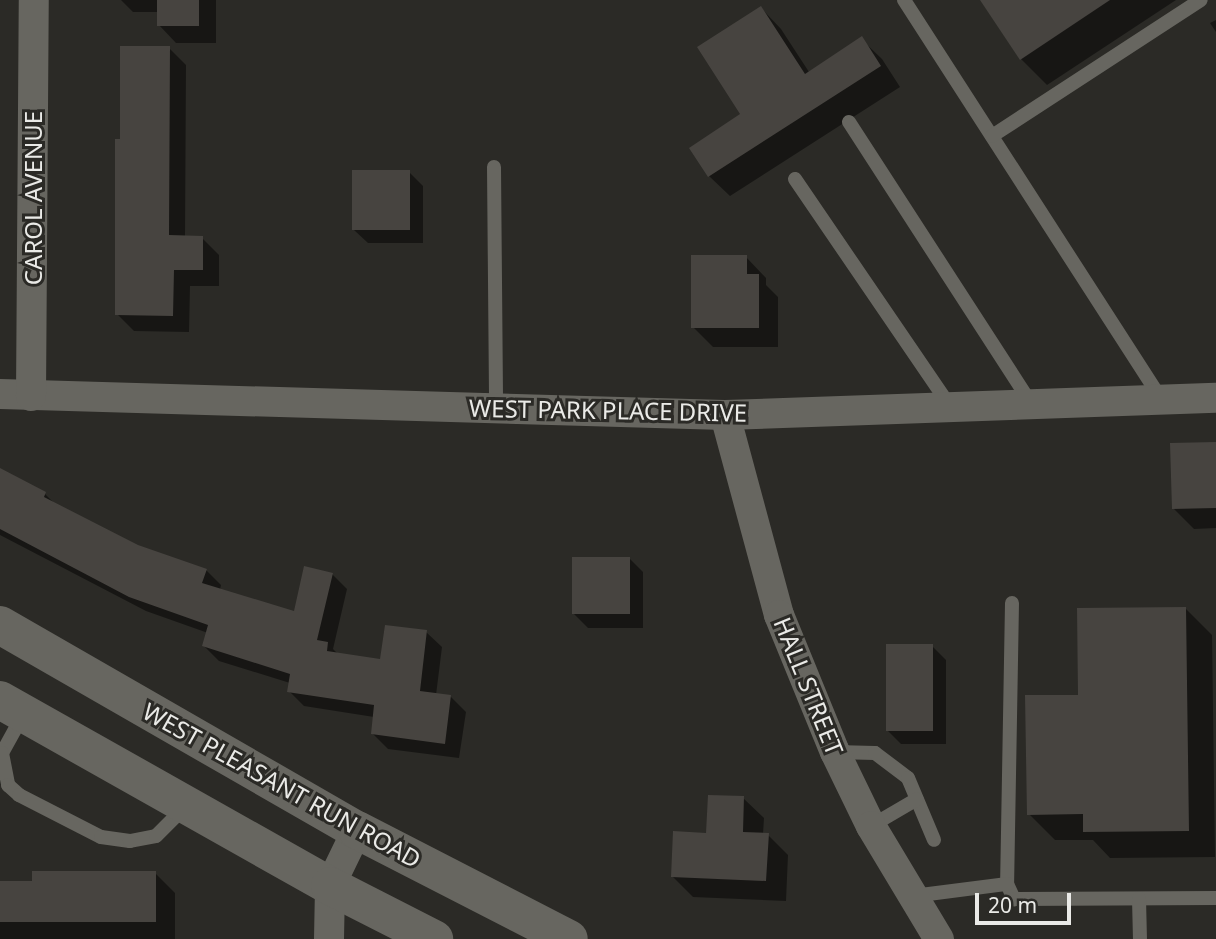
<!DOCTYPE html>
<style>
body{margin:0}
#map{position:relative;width:1216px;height:939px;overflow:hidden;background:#2b2a26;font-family:"Noto Sans",sans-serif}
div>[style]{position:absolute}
.shadow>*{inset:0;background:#0007}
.building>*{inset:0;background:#474440}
.lane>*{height:14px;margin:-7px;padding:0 7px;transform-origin:7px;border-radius:7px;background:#676660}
.street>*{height:30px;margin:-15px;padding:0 15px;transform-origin:15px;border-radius:15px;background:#676660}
.secondary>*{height:38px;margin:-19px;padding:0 19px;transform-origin:19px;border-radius:19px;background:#676660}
span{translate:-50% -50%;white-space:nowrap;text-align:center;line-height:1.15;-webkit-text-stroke:6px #2b2a26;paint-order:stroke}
.street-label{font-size:24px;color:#eaeae7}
.scale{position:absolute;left:975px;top:893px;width:96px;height:32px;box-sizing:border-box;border:4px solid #eaeae7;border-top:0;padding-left:9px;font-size:21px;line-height:24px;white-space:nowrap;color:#eaeae7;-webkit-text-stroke:5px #2b2a26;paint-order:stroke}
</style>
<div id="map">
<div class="shadow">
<div style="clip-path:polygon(121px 0,216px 0,216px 43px,176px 43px,159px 25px,159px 12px,133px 12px)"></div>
<div style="clip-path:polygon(982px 0,1176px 0,1047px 85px,1021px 59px)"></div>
<div style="clip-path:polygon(761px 8px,781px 29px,809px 72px,861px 39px,882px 59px,900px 87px,730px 196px,709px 176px,743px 115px)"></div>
<div style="clip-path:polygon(1216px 20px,1216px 32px,1210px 23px)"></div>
<div style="clip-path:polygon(169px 48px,186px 65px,185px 238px,202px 238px,219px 255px,219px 286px,190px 286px,189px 332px,134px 331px,117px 314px,122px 141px)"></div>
<div style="clip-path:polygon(409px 172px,423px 186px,423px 243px,368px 243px,354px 230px)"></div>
<div style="clip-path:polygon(746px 257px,766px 278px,766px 285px,778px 297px,778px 347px,713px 347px,693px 327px)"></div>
<div style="clip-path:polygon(1216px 443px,1216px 528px,1194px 529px,1173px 508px)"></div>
<div style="clip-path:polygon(0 470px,45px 494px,57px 506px,137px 546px,206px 570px,221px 585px,220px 590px,295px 613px,332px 574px,347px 589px,333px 649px,339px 655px,382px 661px,426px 632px,442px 647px,436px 695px,451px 697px,466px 712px,459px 758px,388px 749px,372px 733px,374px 717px,304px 706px,289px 691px,290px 683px,219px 661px,204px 646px,208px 633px,146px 611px,0 535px)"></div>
<div style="clip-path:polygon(629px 558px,643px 572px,643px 628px,588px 628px,574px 614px)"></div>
<div style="clip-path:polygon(1186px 609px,1212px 635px,1215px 857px,1110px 858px,1093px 840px,1055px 840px,1029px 814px,1080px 696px)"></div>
<div style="clip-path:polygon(932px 646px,946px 660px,946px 744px,901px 744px,887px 730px)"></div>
<div style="clip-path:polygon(743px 798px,764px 818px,763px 834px,768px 835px,788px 855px,786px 901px,693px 897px,672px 876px)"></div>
<div style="clip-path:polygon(155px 873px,175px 893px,175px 939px,0 939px,0 883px)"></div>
</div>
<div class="building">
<div style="clip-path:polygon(157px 0,199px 0,199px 26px,157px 26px)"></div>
<div style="clip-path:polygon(980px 0,1110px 0,1020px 60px)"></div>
<div style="clip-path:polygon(761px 6px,805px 74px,862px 36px,881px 66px,708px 177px,689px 148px,740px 114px,697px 47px)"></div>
<div style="clip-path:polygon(120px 46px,170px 46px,169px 235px,203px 236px,203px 270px,174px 270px,173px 316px,115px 315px,115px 139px,120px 139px)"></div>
<div style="clip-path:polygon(352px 170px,410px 170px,410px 230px,352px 230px)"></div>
<div style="clip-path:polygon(691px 255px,747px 255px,747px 274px,759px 274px,759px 328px,691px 328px)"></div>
<div style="clip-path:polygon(1216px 442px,1216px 508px,1172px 509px,1170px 443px)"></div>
<div style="clip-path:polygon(0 468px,46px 492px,44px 497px,138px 545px,207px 569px,202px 583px,294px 611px,304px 566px,333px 573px,317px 640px,328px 642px,327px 651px,380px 659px,385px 625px,427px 630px,420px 691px,451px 695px,445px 744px,371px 734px,374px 705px,287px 692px,290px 674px,202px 646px,208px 625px,129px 597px,0 529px)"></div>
<div style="clip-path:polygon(572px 557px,630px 557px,630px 614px,572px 614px)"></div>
<div style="clip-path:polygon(1186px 607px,1189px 831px,1083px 832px,1083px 814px,1027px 815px,1025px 695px,1078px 695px,1077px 608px)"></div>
<div style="clip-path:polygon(886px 644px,933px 644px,933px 731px,886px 731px)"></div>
<div style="clip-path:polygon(708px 795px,744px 796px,743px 832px,769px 833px,766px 881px,671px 877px,673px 831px,706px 833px)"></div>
<div style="clip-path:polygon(32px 871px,156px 871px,156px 922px,0 922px,0 881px,32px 881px)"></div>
</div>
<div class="lane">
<div style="left:904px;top:0;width:475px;rotate:57.2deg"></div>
<div style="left:849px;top:122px;width:335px;rotate:57.1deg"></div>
<div style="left:992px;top:136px;width:249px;rotate:-33.1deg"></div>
<div style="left:494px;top:167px;width:241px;rotate:89.5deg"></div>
<div style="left:795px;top:179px;width:275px;rotate:55.7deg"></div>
<div style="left:1012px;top:603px;width:281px;rotate:91deg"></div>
<div style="left:1007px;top:884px;width:17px;rotate:65deg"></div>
<div style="left:1014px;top:899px;width:202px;rotate:-0.3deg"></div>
<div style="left:23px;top:715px;width:43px;rotate:118.9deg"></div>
<div style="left:2px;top:753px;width:33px;rotate:79deg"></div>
<div style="left:8px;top:785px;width:15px;rotate:42deg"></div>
<div style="left:19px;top:795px;width:92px;rotate:27.1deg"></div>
<div style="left:101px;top:837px;width:29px;rotate:8deg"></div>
<div style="left:130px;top:841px;width:26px;rotate:-11deg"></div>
<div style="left:156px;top:836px;width:42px;rotate:-45deg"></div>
<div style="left:835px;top:752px;width:40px;rotate:1.4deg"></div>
<div style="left:875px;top:753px;width:41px;rotate:37.1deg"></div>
<div style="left:908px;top:778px;width:67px;rotate:67.2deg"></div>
<div style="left:871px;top:826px;width:53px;rotate:-30.4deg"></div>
<div style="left:913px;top:896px;width:95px;rotate:-7.3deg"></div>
<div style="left:1139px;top:899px;width:40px;rotate:88.6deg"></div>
</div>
<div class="street">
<div style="left:0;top:394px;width:725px;rotate:1.66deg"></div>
<div style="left:725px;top:415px;width:491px;rotate:-2deg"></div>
<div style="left:31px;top:396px;width:396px;rotate:-89.6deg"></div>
<div style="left:725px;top:415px;width:207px;rotate:74.9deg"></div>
<div style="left:779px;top:615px;width:148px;rotate:67.8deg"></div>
<div style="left:835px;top:752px;width:82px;rotate:64.1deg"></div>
<div style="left:871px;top:826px;width:132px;rotate:59deg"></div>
<div style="left:329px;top:939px;width:53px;rotate:-88.9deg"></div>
<div style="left:330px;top:886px;width:62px;rotate:-64.3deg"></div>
</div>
<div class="secondary">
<div style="left:0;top:625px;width:412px;rotate:29.9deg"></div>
<div style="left:357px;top:830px;width:238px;rotate:27.2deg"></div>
<div style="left:0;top:700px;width:379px;rotate:29.4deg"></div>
<div style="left:330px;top:886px;width:117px;rotate:27deg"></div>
</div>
<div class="street-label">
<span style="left:33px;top:198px;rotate:-90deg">CAROL AVENUE</span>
<span style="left:608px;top:410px;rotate:1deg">WEST PARK PLACE DRIVE</span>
<span style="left:809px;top:686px;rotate:68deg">HALL STREET</span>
<span style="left:282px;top:785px;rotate:29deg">WEST PLEASANT RUN ROAD</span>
</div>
<div class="scale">20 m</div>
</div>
